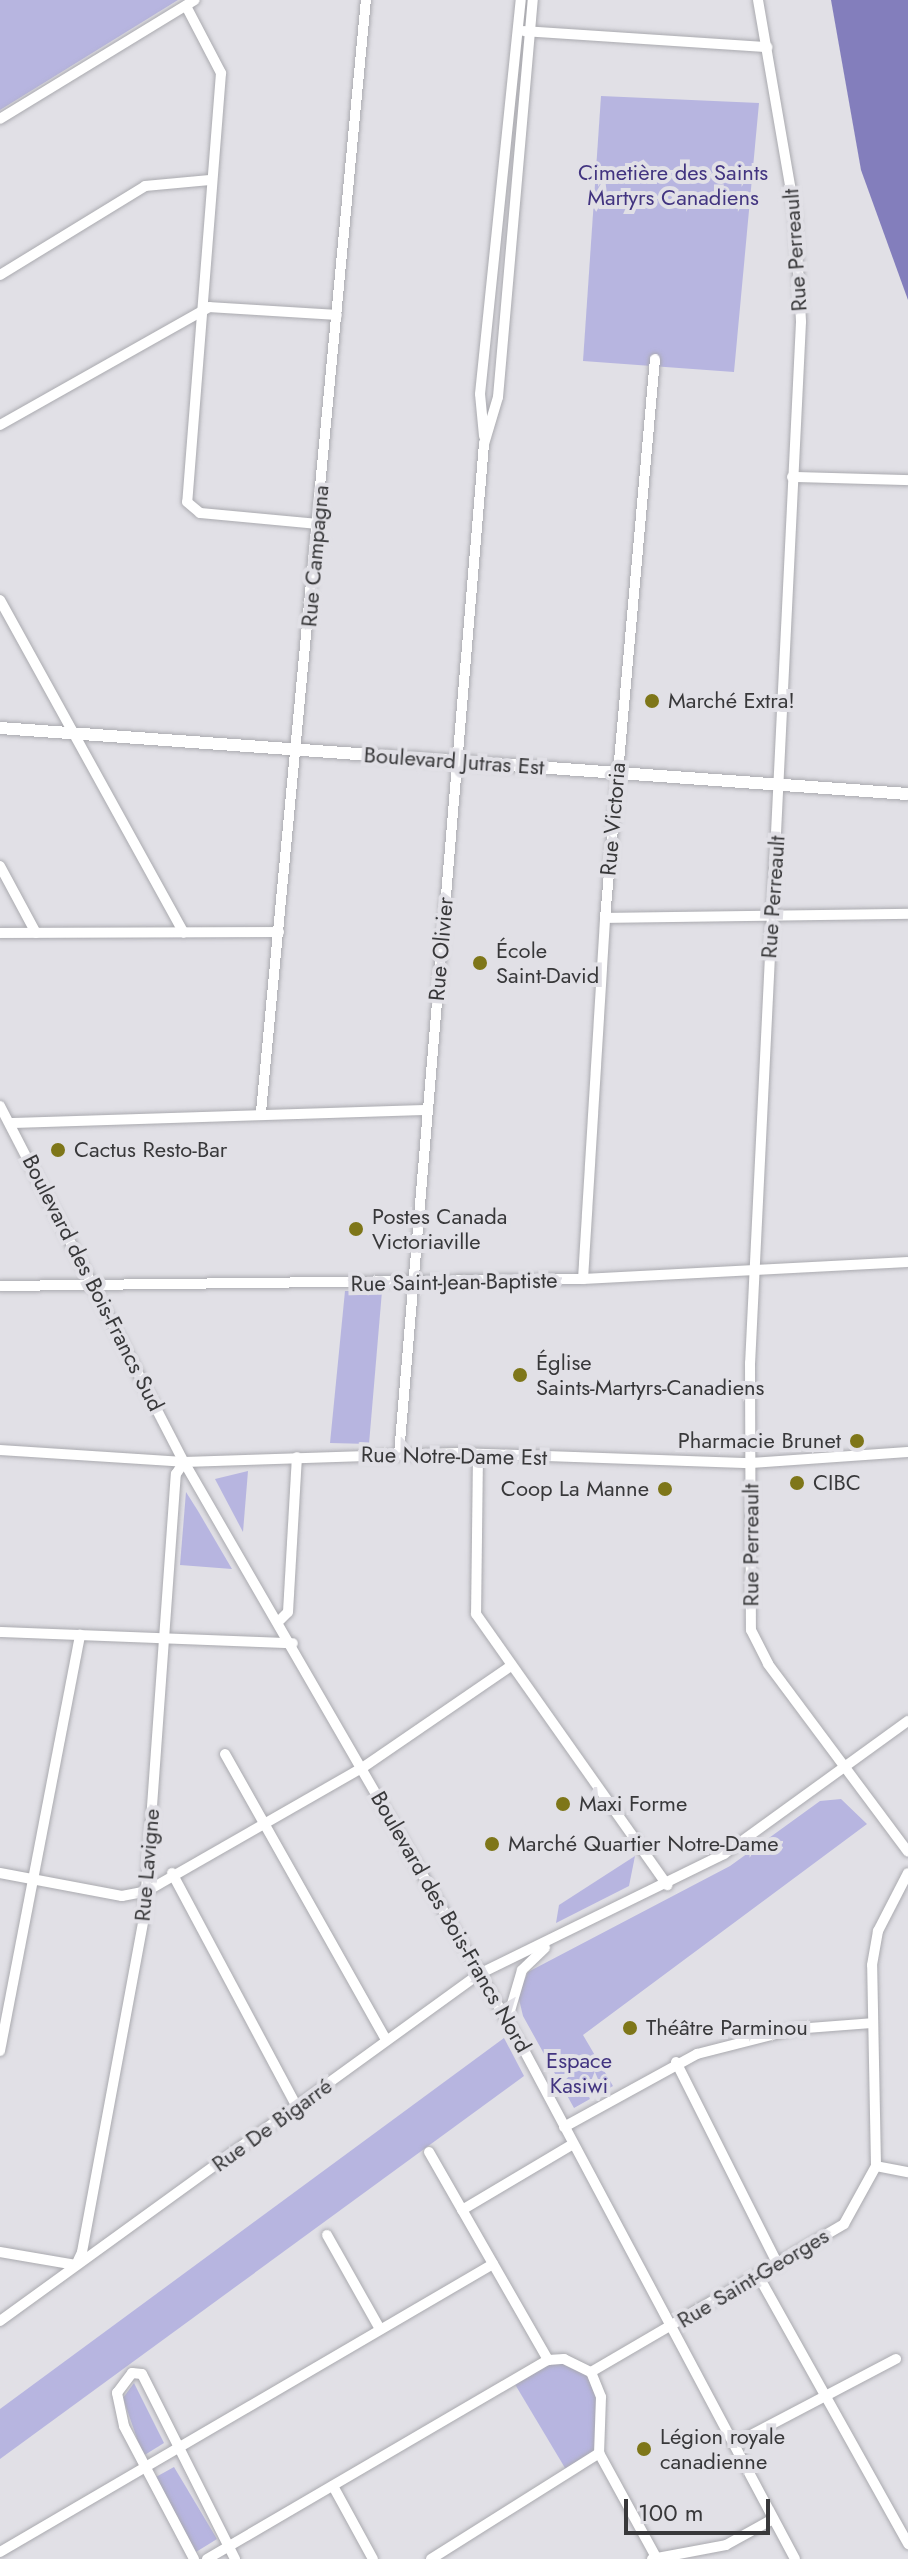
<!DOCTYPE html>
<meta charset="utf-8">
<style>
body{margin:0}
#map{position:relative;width:908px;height:2559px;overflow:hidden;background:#e1e0e6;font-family:Jost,sans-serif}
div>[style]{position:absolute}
.green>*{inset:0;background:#b7b5e0}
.water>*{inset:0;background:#837ebc}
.roads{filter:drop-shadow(0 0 2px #aaaaaf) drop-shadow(0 0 2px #aaaaaf)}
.minor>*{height:10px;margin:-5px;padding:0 5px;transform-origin:5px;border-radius:5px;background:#fff}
.major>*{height:12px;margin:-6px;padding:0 6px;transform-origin:6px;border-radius:6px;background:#fff}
.dots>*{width:22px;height:22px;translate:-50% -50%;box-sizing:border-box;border:4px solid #e1e0e6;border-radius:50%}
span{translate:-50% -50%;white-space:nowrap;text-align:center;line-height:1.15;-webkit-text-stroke:8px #e1e0e6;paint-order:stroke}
.park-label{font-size:22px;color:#423480}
.street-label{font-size:22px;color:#38383a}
.poi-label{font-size:22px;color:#38383a}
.left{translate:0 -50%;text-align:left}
.right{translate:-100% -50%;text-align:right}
.scale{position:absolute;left:624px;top:2499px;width:146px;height:36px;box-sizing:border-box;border:4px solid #38383a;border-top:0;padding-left:10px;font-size:24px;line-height:28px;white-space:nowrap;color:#38383a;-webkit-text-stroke:6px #e1e0e6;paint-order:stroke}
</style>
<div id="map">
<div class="green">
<div style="clip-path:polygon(0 0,178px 0,0 110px)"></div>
<div style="clip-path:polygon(601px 96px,759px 103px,734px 372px,583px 361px)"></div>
<div style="clip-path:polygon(345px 1291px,382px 1291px,369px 1444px,330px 1443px)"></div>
<div style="clip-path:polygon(248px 1471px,243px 1532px,215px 1479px)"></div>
<div style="clip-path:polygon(186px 1492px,198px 1511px,232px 1569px,180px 1565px)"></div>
<div style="clip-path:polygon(841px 1799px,867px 1824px,583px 2035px,613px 2086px,574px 2108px,523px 2016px,518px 1995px,528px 1972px,730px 1866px,820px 1801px)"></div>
<div style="clip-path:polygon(635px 1856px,629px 1886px,556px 1923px,559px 1905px)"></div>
<div style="clip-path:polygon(504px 2038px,524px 2076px,0 2459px,0 2409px)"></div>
<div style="clip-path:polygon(548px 2360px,579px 2364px,597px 2384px,599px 2453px,568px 2473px,513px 2381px)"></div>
<div style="clip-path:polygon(134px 2383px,164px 2443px,143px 2456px,123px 2398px)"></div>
<div style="clip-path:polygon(174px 2467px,217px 2539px,196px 2552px,156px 2477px)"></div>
</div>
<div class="water">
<div style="clip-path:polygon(831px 0,908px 0,908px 300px,861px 170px)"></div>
</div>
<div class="roads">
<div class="minor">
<div style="left:758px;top:0;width:217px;rotate:80.2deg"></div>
<div style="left:795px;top:214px;width:108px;rotate:86.8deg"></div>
<div style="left:801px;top:322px;width:1042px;rotate:92.8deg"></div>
<div style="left:750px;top:1363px;width:267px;rotate:89.8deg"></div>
<div style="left:751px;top:1630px;width:38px;rotate:63deg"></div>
<div style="left:768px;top:1664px;width:234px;rotate:53.3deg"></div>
<div style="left:186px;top:6px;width:76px;rotate:62.4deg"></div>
<div style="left:221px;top:73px;width:430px;rotate:94.5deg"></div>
<div style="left:187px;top:502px;width:17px;rotate:40deg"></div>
<div style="left:200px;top:513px;width:119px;rotate:5.3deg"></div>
<div style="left:524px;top:31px;width:244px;rotate:3.8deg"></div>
<div style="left:0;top:119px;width:228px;rotate:-31.4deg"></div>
<div style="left:0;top:275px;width:170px;rotate:-31.5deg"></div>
<div style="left:145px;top:186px;width:65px;rotate:-5.3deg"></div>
<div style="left:0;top:425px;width:240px;rotate:-29.4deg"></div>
<div style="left:209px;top:307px;width:128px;rotate:3.6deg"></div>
<div style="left:484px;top:436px;width:42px;rotate:-95.4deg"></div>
<div style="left:480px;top:394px;width:396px;rotate:-84.1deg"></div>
<div style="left:792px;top:477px;width:116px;rotate:1.5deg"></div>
<div style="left:0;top:600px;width:380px;rotate:61.1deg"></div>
<div style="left:0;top:866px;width:76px;rotate:61.8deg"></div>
<div style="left:605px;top:918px;width:303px;rotate:-0.8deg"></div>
<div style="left:0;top:933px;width:279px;rotate:-0.2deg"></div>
<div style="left:0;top:1106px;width:401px;rotate:62.7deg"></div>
<div style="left:184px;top:1462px;width:681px;rotate:59.97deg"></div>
<div style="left:525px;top:2052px;width:574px;rotate:61.96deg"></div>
<div style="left:261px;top:1112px;width:1117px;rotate:-84.61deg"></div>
<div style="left:10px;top:1123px;width:417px;rotate:-1.8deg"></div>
<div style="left:583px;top:1279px;width:362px;rotate:-86.5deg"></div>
<div style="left:605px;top:918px;width:561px;rotate:-84.89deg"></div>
<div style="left:0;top:1286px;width:583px;rotate:-0.69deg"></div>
<div style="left:583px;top:1279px;width:325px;rotate:-3deg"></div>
<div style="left:0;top:1450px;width:184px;rotate:3.7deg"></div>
<div style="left:184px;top:1462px;width:274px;rotate:-1.9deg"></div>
<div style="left:458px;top:1453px;width:293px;rotate:2deg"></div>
<div style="left:751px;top:1463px;width:157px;rotate:-4deg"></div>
<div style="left:399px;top:1454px;width:1014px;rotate:-85.19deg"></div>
<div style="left:484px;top:444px;width:49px;rotate:-73.4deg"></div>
<div style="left:498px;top:397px;width:399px;rotate:-85deg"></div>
<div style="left:478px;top:1454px;width:160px;rotate:90.7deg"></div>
<div style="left:476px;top:1614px;width:332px;rotate:54.8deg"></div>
<div style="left:280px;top:1620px;width:11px;rotate:-45deg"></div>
<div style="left:288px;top:1612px;width:155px;rotate:-86.7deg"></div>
<div style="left:0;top:1632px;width:293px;rotate:2.2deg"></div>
<div style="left:225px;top:1754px;width:328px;rotate:60.6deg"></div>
<div style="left:0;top:1873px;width:124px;rotate:10.7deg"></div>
<div style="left:122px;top:1896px;width:25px;rotate:-11deg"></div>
<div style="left:147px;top:1891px;width:248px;rotate:-29.8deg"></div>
<div style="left:362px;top:1768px;width:177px;rotate:-34.4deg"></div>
<div style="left:172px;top:1873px;width:265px;rotate:61.9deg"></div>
<div style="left:507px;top:2021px;width:53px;rotate:-73.6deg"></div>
<div style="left:522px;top:1970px;width:32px;rotate:-44deg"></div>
<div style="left:0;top:2051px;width:424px;rotate:-79.1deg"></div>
<div style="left:676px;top:2062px;width:227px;rotate:63.3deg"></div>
<div style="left:564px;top:2127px;width:152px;rotate:-28.8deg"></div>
<div style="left:697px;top:2054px;width:101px;rotate:-14.3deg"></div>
<div style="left:795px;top:2029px;width:78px;rotate:-4.4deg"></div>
<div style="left:429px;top:2152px;width:240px;rotate:60.2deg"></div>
<div style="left:876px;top:2166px;width:33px;rotate:11deg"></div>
<div style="left:462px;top:2210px;width:129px;rotate:-30.7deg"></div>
<div style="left:327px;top:2235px;width:108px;rotate:60.6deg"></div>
<div style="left:0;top:2252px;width:77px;rotate:9.7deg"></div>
<div style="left:76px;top:2265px;width:14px;rotate:-65deg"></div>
<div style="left:82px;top:2252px;width:340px;rotate:-79.5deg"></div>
<div style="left:144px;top:1918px;width:445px;rotate:-85.9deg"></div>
<div style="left:176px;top:1474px;width:14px;rotate:-56deg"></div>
<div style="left:759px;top:2277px;width:306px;rotate:60.8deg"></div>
<div style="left:0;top:2321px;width:591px;rotate:-35.92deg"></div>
<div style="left:479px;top:1974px;width:273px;rotate:-26.1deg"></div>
<div style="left:724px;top:1854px;width:227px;rotate:-35.9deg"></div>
<div style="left:591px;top:2372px;width:27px;rotate:68deg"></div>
<div style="left:601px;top:2397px;width:56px;rotate:92deg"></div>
<div style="left:599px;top:2453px;width:119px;rotate:61.3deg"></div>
<div style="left:734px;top:2444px;width:183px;rotate:-27.7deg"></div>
<div style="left:333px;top:2486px;width:83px;rotate:61.3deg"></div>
<div style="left:0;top:2552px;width:571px;rotate:-30.29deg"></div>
<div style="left:194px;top:2559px;width:150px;rotate:-117.8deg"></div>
<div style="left:124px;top:2426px;width:34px;rotate:-102deg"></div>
<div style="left:117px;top:2393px;width:25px;rotate:-53deg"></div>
<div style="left:132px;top:2373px;width:10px;rotate:6deg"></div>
<div style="left:142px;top:2374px;width:207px;rotate:63.3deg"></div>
<div style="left:207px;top:2559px;width:395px;rotate:-30.3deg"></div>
<div style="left:548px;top:2360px;width:16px;rotate:-4deg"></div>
<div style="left:564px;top:2359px;width:30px;rotate:26deg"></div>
<div style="left:591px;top:2372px;width:293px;rotate:-30.3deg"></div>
<div style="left:844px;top:2224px;width:66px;rotate:-61.1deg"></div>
<div style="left:876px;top:2166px;width:201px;rotate:-91.1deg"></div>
<div style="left:872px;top:1965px;width:35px;rotate:-80deg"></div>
<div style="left:878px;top:1931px;width:65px;rotate:-62.7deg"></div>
<div style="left:431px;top:2559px;width:199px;rotate:-32.2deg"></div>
<div style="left:652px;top:2559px;width:75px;rotate:-10.7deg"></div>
<div style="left:726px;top:2545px;width:54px;rotate:-29deg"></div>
</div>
<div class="major">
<div style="left:0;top:728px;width:910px;rotate:4.16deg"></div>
</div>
</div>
<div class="dots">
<div style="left:652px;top:701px;background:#7e7619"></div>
<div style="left:480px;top:963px;background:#7e7619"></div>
<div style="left:58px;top:1150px;background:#7e7619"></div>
<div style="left:356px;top:1229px;background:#7e7619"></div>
<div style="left:520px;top:1375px;background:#7e7619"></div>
<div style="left:857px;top:1441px;background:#7e7619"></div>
<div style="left:797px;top:1483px;background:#7e7619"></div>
<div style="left:665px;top:1489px;background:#7e7619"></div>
<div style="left:563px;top:1804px;background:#7e7619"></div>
<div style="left:492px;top:1844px;background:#7e7619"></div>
<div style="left:630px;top:2028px;background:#7e7619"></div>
<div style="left:644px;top:2449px;background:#7e7619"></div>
</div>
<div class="park-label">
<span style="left:673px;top:185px">Cimetière des Saints<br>Martyrs Canadiens</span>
<span style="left:579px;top:2073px">Espace<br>Kasiwi</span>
</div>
<div class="street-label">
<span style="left:795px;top:250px;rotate:-94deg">Rue Perreault</span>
<span style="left:315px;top:556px;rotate:-85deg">Rue Campagna</span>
<span style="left:454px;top:761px;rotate:4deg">Boulevard Jutras Est</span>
<span style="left:613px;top:819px;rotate:-85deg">Rue Victoria</span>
<span style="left:773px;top:897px;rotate:-86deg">Rue Perreault</span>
<span style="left:441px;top:949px;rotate:-85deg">Rue Olivier</span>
<span style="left:454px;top:1282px;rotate:-1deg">Rue Saint-Jean-Baptiste</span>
<span style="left:93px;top:1283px;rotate:63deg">Boulevard des Bois-Francs Sud</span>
<span style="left:454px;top:1456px;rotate:1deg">Rue Notre-Dame Est</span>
<span style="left:751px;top:1545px;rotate:-90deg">Rue Perreault</span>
<span style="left:147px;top:1865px;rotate:-85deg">Rue Lavigne</span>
<span style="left:451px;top:1922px;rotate:60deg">Boulevard des Bois-Francs Nord</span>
<span style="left:272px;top:2125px;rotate:-36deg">Rue De Bigarré</span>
<span style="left:753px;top:2278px;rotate:-31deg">Rue Saint-Georges</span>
</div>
<div class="poi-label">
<span class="left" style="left:668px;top:701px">Marché Extra!</span>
<span class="left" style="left:496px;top:963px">École<br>Saint-David</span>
<span class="left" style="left:74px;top:1150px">Cactus Resto-Bar</span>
<span class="left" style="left:372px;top:1229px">Postes Canada<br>Victoriaville</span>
<span class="left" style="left:536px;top:1375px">Église<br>Saints-Martyrs-Canadiens</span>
<span class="right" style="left:841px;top:1441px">Pharmacie Brunet</span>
<span class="left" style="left:813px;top:1483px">CIBC</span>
<span class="right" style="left:649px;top:1489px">Coop La Manne</span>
<span class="left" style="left:579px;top:1804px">Maxi Forme</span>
<span class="left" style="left:508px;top:1844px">Marché Quartier Notre-Dame</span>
<span class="left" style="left:646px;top:2028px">Théâtre Parminou</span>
<span class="left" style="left:660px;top:2449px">Légion royale<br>canadienne</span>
</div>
<div class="scale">100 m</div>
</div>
